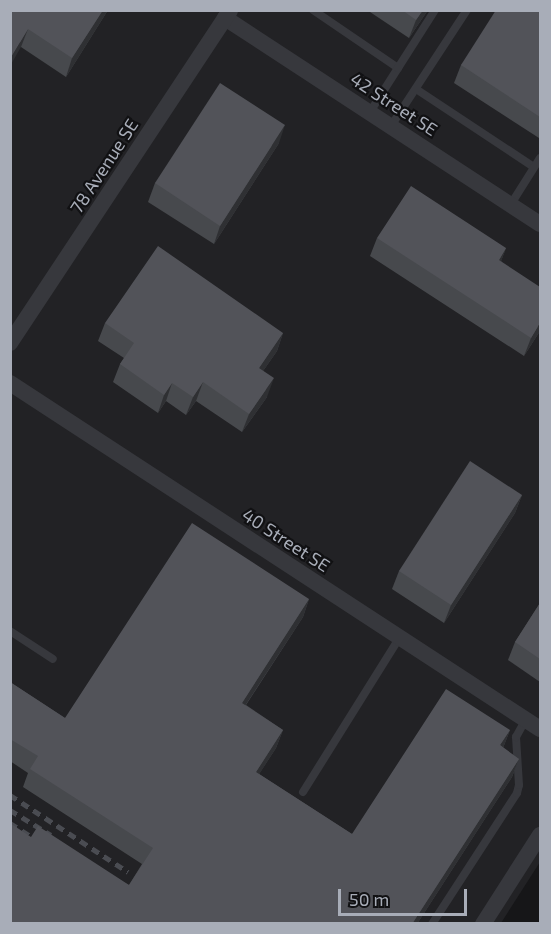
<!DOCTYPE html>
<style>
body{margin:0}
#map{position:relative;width:551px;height:934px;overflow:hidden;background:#161618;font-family:"Exo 2",sans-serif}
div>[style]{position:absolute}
.built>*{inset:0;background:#222225}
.lane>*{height:8px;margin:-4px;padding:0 4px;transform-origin:4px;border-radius:4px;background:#37383d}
.street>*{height:16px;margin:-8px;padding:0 8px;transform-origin:8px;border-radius:8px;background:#37383d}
.rail>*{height:4.5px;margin-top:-2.25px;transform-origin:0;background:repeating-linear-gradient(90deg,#4a4c52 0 8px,transparent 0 14px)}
.wall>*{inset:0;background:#47494d}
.shaded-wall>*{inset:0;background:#2f3033}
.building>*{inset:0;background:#525359}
span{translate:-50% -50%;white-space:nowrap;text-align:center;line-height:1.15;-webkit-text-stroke:4.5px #111113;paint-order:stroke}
.street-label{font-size:18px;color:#a8adb8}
.frame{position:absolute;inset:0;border:12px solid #a8adb8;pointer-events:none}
.scale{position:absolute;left:338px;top:889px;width:129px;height:27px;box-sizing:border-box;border:3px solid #a8adb8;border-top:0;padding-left:8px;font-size:18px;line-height:21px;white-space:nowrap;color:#a8adb8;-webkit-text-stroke:4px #111113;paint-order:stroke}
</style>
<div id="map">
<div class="built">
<div style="clip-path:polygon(10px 11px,540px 11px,540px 862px,501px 923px,11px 923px)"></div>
</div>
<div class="lane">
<div style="left:313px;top:10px;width:103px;rotate:34.3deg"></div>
<div style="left:398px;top:68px;width:52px;rotate:122.5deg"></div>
<div style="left:398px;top:68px;width:69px;rotate:-57.5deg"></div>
<div style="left:416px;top:89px;width:141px;rotate:33.5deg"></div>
<div style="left:391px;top:126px;width:139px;rotate:-56.8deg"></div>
<div style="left:511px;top:204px;width:54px;rotate:-57.8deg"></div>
<div style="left:10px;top:631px;width:51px;rotate:33.1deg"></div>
<div style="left:303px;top:792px;width:183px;rotate:-58deg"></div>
<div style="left:432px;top:924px;width:156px;rotate:-57deg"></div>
<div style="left:517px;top:793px;width:8px;rotate:-76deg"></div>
<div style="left:519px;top:785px;width:48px;rotate:-93.6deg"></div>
<div style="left:516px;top:737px;width:21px;rotate:-61deg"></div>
</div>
<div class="street">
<div style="left:225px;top:18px;width:376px;rotate:33.2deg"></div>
<div style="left:10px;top:343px;width:399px;rotate:-56.5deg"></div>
<div style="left:10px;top:383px;width:633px;rotate:33.14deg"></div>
<div style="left:483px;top:924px;width:106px;rotate:-57.4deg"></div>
</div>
<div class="rail">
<div style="left:10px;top:795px;width:141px;rotate:33.1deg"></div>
<div style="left:10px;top:810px;width:48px;rotate:31.4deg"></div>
<div style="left:10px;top:823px;width:43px;rotate:32.6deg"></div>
</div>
<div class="wall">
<div style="clip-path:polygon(10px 10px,108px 10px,66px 77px,21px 47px)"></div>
<div style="clip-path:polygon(367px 10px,428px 10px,409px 38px)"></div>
<div style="clip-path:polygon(540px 10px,540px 135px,539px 138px,454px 83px,461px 65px)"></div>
<div style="clip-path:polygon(279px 143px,214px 244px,148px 202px,155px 183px)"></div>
<div style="clip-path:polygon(377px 238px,506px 248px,501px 261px,540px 331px,524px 356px,370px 256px)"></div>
<div style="clip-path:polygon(105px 323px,283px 333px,277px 351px,263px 371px,267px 397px,242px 432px,196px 401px,186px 415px,166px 401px,158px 413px,113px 382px,120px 364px,124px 358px,98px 341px)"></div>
<div style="clip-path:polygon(522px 495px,515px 513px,444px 623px,392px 589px,399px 571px)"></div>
<div style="clip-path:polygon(309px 599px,303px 617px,246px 705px,283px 730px,276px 748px,259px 774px,352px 834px,510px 730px,503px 748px,519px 759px,512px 777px,417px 924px,10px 924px,31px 837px,129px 885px,142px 864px,23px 787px,28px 773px,10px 761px,10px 682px,65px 718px)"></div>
<div style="clip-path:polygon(540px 603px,540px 682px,508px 660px,515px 642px)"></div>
</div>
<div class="shaded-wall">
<div style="clip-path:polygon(103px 10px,108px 10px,66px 77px,72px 58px)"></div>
<div style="clip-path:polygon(423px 10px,428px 10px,409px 38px,416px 20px)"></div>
<div style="clip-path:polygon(28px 29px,21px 47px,10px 66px,10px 59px)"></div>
<div style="clip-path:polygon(285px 125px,279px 143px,214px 244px,220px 226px)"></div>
<div style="clip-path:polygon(506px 248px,499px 267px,499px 260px)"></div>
<div style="clip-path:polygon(540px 323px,540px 331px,524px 356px,531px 338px)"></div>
<div style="clip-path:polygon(283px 333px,277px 351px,252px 387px,259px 368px)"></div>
<div style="clip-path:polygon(274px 378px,267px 397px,242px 432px,249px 414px)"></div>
<div style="clip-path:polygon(203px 382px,196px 401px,186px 415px,193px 397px)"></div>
<div style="clip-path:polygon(172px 383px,166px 401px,158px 413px,164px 395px)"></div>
<div style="clip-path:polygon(522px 495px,515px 513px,444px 623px,451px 605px)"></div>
<div style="clip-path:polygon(309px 599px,303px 617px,235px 721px,242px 703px)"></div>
<div style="clip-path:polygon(283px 730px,276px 748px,249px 790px,256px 772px)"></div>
<div style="clip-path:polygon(510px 730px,503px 748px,500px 745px)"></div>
<div style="clip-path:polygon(519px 759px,512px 777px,417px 924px,412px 924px)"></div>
</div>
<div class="building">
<div style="clip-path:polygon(10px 10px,103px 10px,72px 58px,28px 29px,10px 59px)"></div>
<div style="clip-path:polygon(402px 10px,423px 10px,416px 20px)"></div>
<div style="clip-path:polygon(496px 10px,540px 10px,540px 117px,461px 65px)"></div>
<div style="clip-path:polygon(220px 83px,285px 125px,220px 226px,155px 183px)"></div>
<div style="clip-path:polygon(411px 186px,506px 248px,499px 260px,540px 287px,540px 323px,531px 338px,377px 238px)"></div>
<div style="clip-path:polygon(158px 246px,283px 333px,259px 368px,274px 378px,249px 414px,203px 382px,193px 397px,172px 383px,164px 395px,120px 364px,134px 343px,105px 323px)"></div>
<div style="clip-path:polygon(470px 461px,522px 495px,451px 605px,399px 571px)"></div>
<div style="clip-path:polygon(192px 523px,309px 599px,242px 703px,283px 730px,256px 772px,352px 834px,446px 689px,510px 730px,500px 745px,519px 759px,412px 924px,10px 924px,10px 823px,31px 837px,38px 826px,129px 885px,153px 848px,30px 769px,38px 756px,10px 739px,10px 682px,65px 718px)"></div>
<div style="clip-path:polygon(540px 603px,540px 659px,515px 642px)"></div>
</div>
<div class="street-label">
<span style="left:394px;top:104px;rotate:33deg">42 Street SE</span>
<span style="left:104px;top:166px;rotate:-57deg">78 Avenue SE</span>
<span style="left:286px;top:540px;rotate:33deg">40 Street SE</span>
</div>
<div class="frame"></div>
<div class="scale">50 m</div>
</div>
